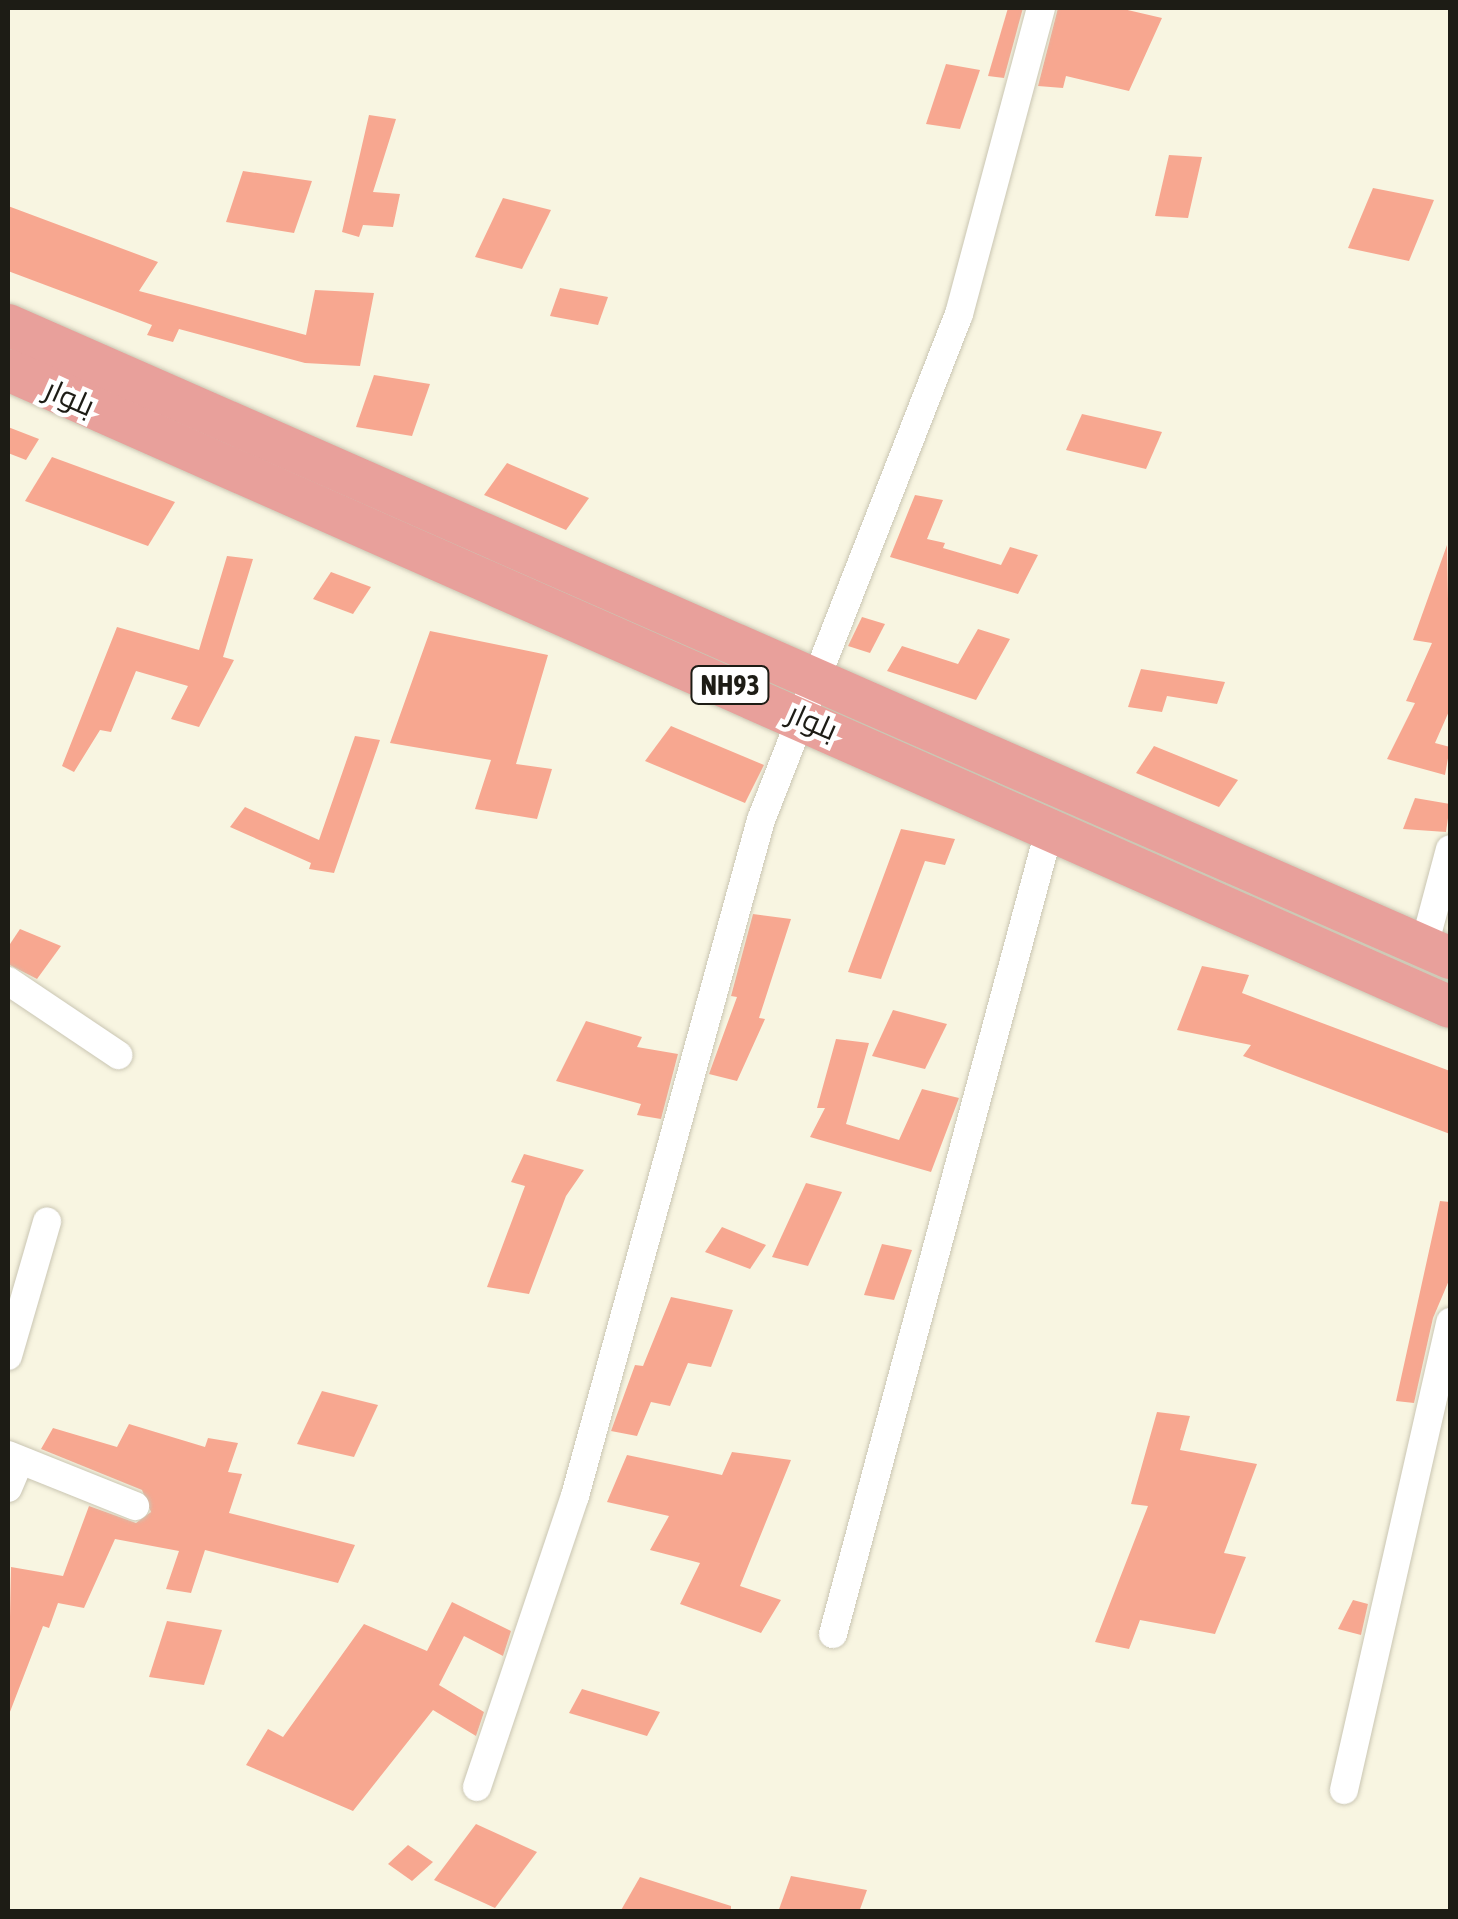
<!DOCTYPE html>
<meta charset="utf-8">
<style>
body{margin:0}
#map{position:relative;width:1458px;height:1919px;overflow:hidden;background:#f8f5e1;font-family:"Asap Condensed",Cairo,sans-serif}
div>[style]{position:absolute}
.building>*{inset:0;background:#f7a790}
.roads{filter:drop-shadow(0 0 2px #cac6b3) drop-shadow(0 0 2px #cac6b3)}
.minor>*{height:28px;margin:-14px;padding:0 14px;transform-origin:14px;border-radius:14px;background:#fff}
.primary>*{height:42px;margin:-21px;padding:0 21px;transform-origin:21px;border-radius:21px;background:#e8a09b}
span{translate:-50% -50%;white-space:nowrap;text-align:center;line-height:1.15;-webkit-text-stroke:9px #fff;paint-order:stroke}
.shield-label span{padding:2px 8px;background:#fff;border:2px solid;border-radius:8px;-webkit-text-stroke-width:0}
.shield-label{font-size:28px;color:#1d1c15;font-weight:700}
.street-label{font-size:30px;color:#1d1c15}
.frame{position:absolute;inset:0;border:10px solid #1d1c15;pointer-events:none}
</style>
<div id="map">
<div class="building">
<div style="clip-path:polygon(1008px 8px,1023px 8px,1004px 78px,988px 76px)"></div>
<div style="clip-path:polygon(1058px 8px,1119px 8px,1162px 18px,1129px 91px,1066px 76px,1063px 88px,1038px 86px)"></div>
<div style="clip-path:polygon(946px 64px,980px 70px,960px 129px,926px 124px)"></div>
<div style="clip-path:polygon(369px 115px,396px 119px,373px 192px,400px 194px,393px 227px,363px 225px,359px 237px,342px 232px)"></div>
<div style="clip-path:polygon(1169px 155px,1202px 157px,1188px 218px,1155px 216px)"></div>
<div style="clip-path:polygon(243px 171px,312px 181px,294px 233px,226px 222px)"></div>
<div style="clip-path:polygon(1373px 188px,1434px 200px,1409px 261px,1348px 248px)"></div>
<div style="clip-path:polygon(503px 198px,551px 210px,522px 269px,475px 257px)"></div>
<div style="clip-path:polygon(8px 206px,158px 262px,139px 291px,306px 335px,315px 290px,374px 293px,360px 366px,305px 363px,179px 329px,173px 342px,147px 335px,152px 325px,8px 271px)"></div>
<div style="clip-path:polygon(560px 288px,608px 297px,598px 325px,550px 316px)"></div>
<div style="clip-path:polygon(374px 375px,430px 384px,412px 436px,356px 427px)"></div>
<div style="clip-path:polygon(1082px 414px,1162px 432px,1146px 469px,1066px 450px)"></div>
<div style="clip-path:polygon(8px 427px,39px 439px,26px 460px,8px 453px)"></div>
<div style="clip-path:polygon(52px 457px,175px 502px,148px 546px,25px 501px)"></div>
<div style="clip-path:polygon(507px 463px,589px 498px,566px 530px,484px 495px)"></div>
<div style="clip-path:polygon(915px 495px,943px 500px,927px 539px,945px 543px,943px 548px,1001px 565px,1010px 547px,1038px 555px,1018px 594px,890px 557px)"></div>
<div style="clip-path:polygon(1447px 545px,1450px 709px,1435px 743px,1450px 747px,1445px 775px,1387px 759px,1415px 703px,1406px 701px,1432px 643px,1413px 640px)"></div>
<div style="clip-path:polygon(227px 556px,253px 559px,223px 657px,234px 660px,199px 727px,171px 719px,188px 686px,136px 671px,111px 732px,100px 730px,74px 772px,62px 766px,117px 627px,199px 650px)"></div>
<div style="clip-path:polygon(331px 572px,371px 587px,353px 614px,313px 599px)"></div>
<div style="clip-path:polygon(862px 617px,885px 624px,870px 653px,848px 646px)"></div>
<div style="clip-path:polygon(978px 629px,1010px 639px,976px 700px,887px 671px,902px 646px,958px 664px)"></div>
<div style="clip-path:polygon(430px 631px,548px 655px,516px 764px,552px 769px,537px 819px,475px 809px,491px 760px,390px 743px)"></div>
<div style="clip-path:polygon(1141px 669px,1225px 682px,1217px 704px,1167px 696px,1162px 712px,1128px 707px)"></div>
<div style="clip-path:polygon(671px 726px,764px 765px,745px 803px,645px 761px)"></div>
<div style="clip-path:polygon(355px 736px,380px 740px,334px 873px,309px 869px,311px 863px,230px 827px,245px 807px,319px 840px)"></div>
<div style="clip-path:polygon(1154px 746px,1238px 780px,1219px 807px,1136px 773px)"></div>
<div style="clip-path:polygon(1415px 798px,1450px 804px,1446px 832px,1403px 829px)"></div>
<div style="clip-path:polygon(901px 829px,955px 839px,945px 865px,925px 861px,881px 979px,848px 972px)"></div>
<div style="clip-path:polygon(753px 914px,791px 919px,759px 1018px,765px 1019px,737px 1081px,709px 1074px,737px 997px,731px 996px)"></div>
<div style="clip-path:polygon(20px 929px,61px 946px,37px 979px,8px 964px,8px 947px)"></div>
<div style="clip-path:polygon(1202px 966px,1249px 975px,1242px 993px,1450px 1071px,1450px 1134px,1243px 1056px,1251px 1045px,1177px 1030px)"></div>
<div style="clip-path:polygon(893px 1010px,947px 1024px,925px 1069px,872px 1056px)"></div>
<div style="clip-path:polygon(586px 1021px,642px 1037px,637px 1047px,678px 1054px,661px 1119px,637px 1115px,641px 1104px,556px 1081px)"></div>
<div style="clip-path:polygon(836px 1039px,869px 1043px,846px 1124px,899px 1140px,922px 1089px,959px 1098px,931px 1172px,810px 1137px,825px 1108px,817px 1108px)"></div>
<div style="clip-path:polygon(524px 1154px,584px 1170px,566px 1196px,529px 1294px,487px 1287px,525px 1186px,511px 1182px)"></div>
<div style="clip-path:polygon(806px 1183px,842px 1192px,808px 1266px,772px 1257px)"></div>
<div style="clip-path:polygon(1440px 1201px,1450px 1202px,1450px 1278px,1433px 1318px,1414px 1403px,1396px 1401px)"></div>
<div style="clip-path:polygon(722px 1227px,766px 1245px,750px 1269px,705px 1252px)"></div>
<div style="clip-path:polygon(882px 1244px,912px 1250px,894px 1300px,864px 1295px)"></div>
<div style="clip-path:polygon(671px 1297px,733px 1310px,711px 1367px,688px 1363px,670px 1406px,651px 1402px,637px 1436px,611px 1431px,635px 1365px,643px 1366px)"></div>
<div style="clip-path:polygon(322px 1391px,378px 1405px,354px 1457px,297px 1444px)"></div>
<div style="clip-path:polygon(1157px 1412px,1190px 1416px,1180px 1450px,1257px 1464px,1224px 1553px,1246px 1557px,1215px 1634px,1140px 1620px,1129px 1649px,1095px 1642px,1148px 1506px,1131px 1504px)"></div>
<div style="clip-path:polygon(129px 1424px,205px 1447px,208px 1438px,238px 1443px,228px 1472px,242px 1474px,229px 1513px,355px 1545px,338px 1583px,205px 1550px,191px 1593px,166px 1589px,179px 1551px,115px 1539px,84px 1608px,58px 1603px,49px 1628px,43px 1626px,8px 1717px,11px 1567px,63px 1576px,89px 1506px,136px 1523px,151px 1512px,142px 1490px,41px 1449px,53px 1428px,117px 1447px)"></div>
<div style="clip-path:polygon(732px 1452px,791px 1460px,740px 1586px,781px 1600px,761px 1633px,680px 1604px,700px 1563px,650px 1550px,669px 1516px,607px 1502px,627px 1455px,722px 1475px)"></div>
<div style="clip-path:polygon(1353px 1600px,1368px 1604px,1361px 1635px,1338px 1629px)"></div>
<div style="clip-path:polygon(452px 1602px,511px 1631px,503px 1656px,464px 1636px,439px 1685px,484px 1712px,476px 1736px,433px 1710px,353px 1811px,246px 1765px,268px 1729px,283px 1737px,364px 1624px,427px 1651px)"></div>
<div style="clip-path:polygon(167px 1621px,222px 1630px,204px 1685px,149px 1677px)"></div>
<div style="clip-path:polygon(582px 1689px,660px 1712px,647px 1736px,569px 1713px)"></div>
<div style="clip-path:polygon(476px 1824px,537px 1852px,495px 1908px,434px 1880px)"></div>
<div style="clip-path:polygon(408px 1845px,433px 1862px,412px 1881px,388px 1864px)"></div>
<div style="clip-path:polygon(791px 1876px,867px 1890px,859px 1912px,778px 1912px)"></div>
<div style="clip-path:polygon(640px 1877px,731px 1906px,731px 1912px,620px 1912px)"></div>
</div>
<div class="roads">
<div class="minor">
<div style="left:1424px;top:946px;width:100px;rotate:-75deg"></div>
<div style="left:8px;top:981px;width:133px;rotate:33.9deg"></div>
<div style="left:8px;top:1356px;width:140px;rotate:-73.8deg"></div>
<div style="left:8px;top:1455px;width:137px;rotate:21.9deg"></div>
<div style="left:8px;top:1488px;width:28px;rotate:-67deg"></div>
<div style="left:833px;top:1634px;width:836px;rotate:-74.95deg"></div>
<div style="left:477px;top:1787px;width:307px;rotate:-71.4deg"></div>
<div style="left:575px;top:1496px;width:701px;rotate:-74.62deg"></div>
<div style="left:761px;top:820px;width:543px;rotate:-68.63deg"></div>
<div style="left:959px;top:314px;width:317px;rotate:-75deg"></div>
<div style="left:1344px;top:1790px;width:480px;rotate:-77.2deg"></div>
</div>
<div class="primary">
<div style="left:8px;top:325px;width:1575px;rotate:23.7deg"></div>
<div style="left:8px;top:370px;width:1576px;rotate:23.83deg"></div>
</div>
</div>
<div class="shield-label">
<span style="left:730px;top:685px">NH93</span>
</div>
<div class="street-label">
<span style="left:70px;top:397px;rotate:24deg">بلوار</span>
<span style="left:813px;top:721px;rotate:24deg">بلوار</span>
</div>
<div class="frame"></div>
</div>
